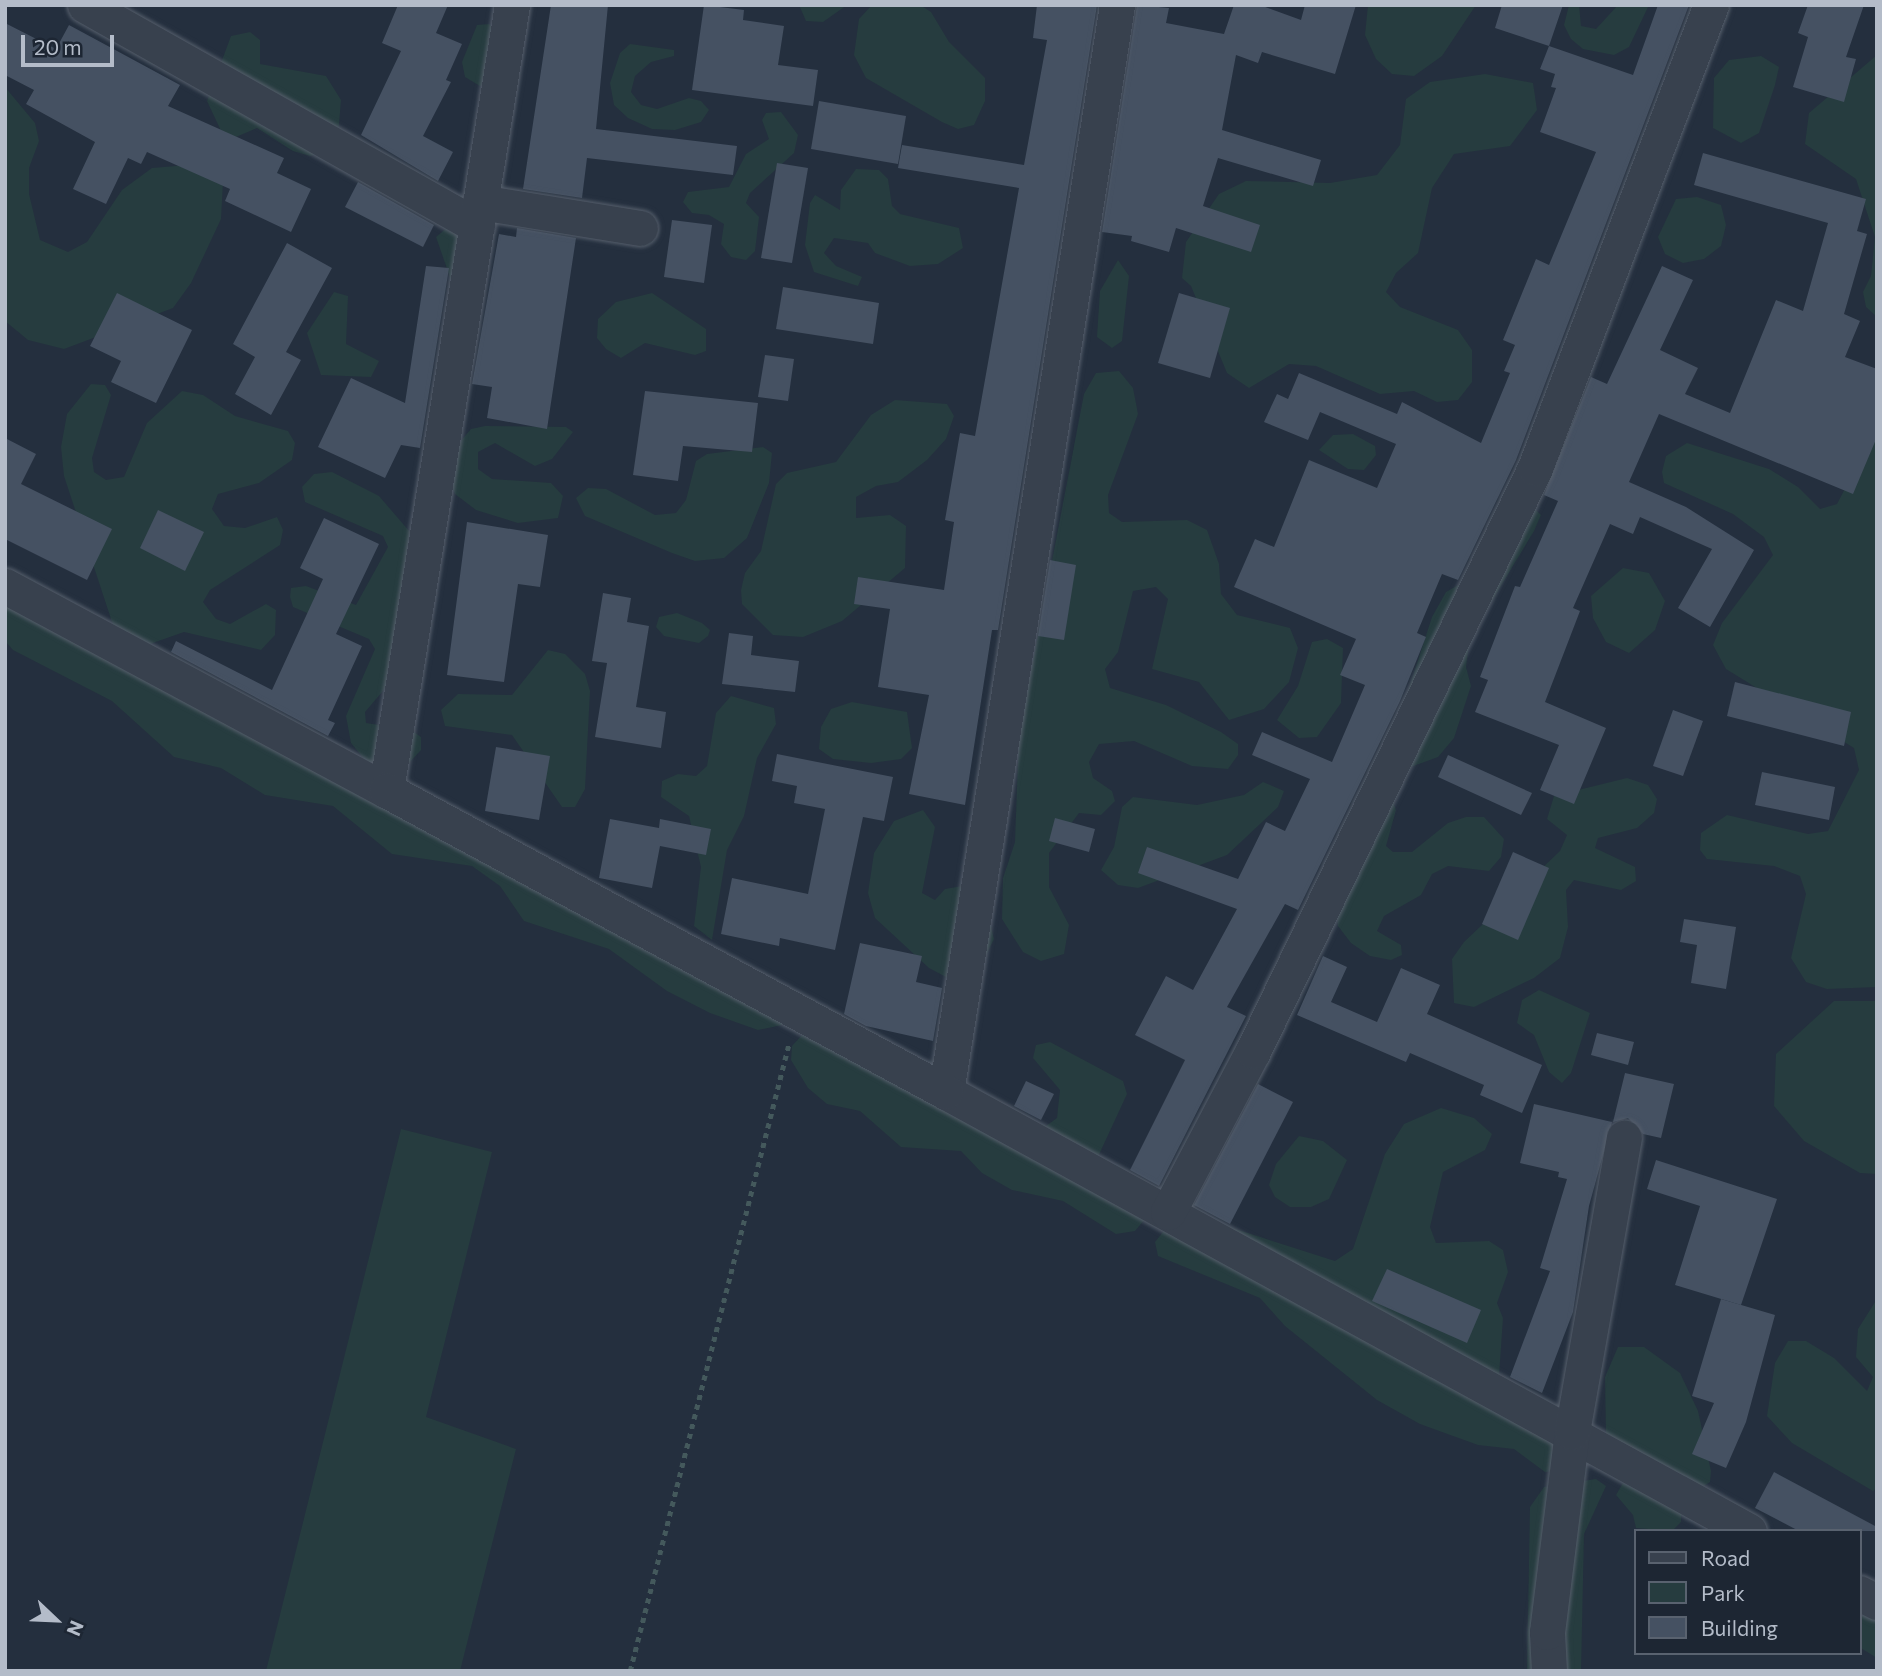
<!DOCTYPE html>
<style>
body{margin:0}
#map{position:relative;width:1882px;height:1676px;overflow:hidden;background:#242f3e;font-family:Commissioner,sans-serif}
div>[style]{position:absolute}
.green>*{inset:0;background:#263c3f}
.building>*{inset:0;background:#455162}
.path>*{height:4.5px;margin-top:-2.25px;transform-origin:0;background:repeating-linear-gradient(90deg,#44595c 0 5px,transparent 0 10px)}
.roads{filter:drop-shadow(0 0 2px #565f6c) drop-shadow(0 0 2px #565f6c)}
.minor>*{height:35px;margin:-17.5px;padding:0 17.5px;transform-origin:17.5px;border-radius:17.5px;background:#38414e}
span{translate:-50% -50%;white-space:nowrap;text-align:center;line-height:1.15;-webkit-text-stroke:5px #1d2633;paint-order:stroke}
.frame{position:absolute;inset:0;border:7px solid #b4bcc9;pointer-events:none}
.legend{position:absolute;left:1634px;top:1529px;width:228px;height:126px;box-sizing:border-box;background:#1d2633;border:2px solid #59626f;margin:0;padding:9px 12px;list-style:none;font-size:21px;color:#b4bcc9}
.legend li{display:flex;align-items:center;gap:14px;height:35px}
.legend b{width:35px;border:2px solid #59626f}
.north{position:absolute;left:21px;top:1585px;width:70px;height:70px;-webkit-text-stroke:5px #1d2633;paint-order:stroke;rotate:113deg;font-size:19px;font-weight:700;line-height:28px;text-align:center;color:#b4bcc9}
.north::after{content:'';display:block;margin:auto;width:24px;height:32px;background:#b4bcc9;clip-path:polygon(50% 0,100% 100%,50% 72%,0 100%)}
.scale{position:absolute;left:21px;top:35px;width:93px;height:32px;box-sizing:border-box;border:4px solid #b4bcc9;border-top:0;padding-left:9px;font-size:21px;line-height:24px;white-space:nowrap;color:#b4bcc9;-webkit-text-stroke:5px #1d2633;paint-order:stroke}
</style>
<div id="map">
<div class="green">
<div style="clip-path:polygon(799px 5px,847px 5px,823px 22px,806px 21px)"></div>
<div style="clip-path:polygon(872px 5px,920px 5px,931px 12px,949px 42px,985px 78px,985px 101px,974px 125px,958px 129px,942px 122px,866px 78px,854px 55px,859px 19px)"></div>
<div style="clip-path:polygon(1368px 5px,1476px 5px,1442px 56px,1414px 76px,1392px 74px,1376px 59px,1365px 35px)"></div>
<div style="clip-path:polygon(1569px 5px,1579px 5px,1581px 26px,1596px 29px,1618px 5px,1649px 5px,1629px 47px,1614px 55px,1583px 49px,1571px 39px,1564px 25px)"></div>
<div style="clip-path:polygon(489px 24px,497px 32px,490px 83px,480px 86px,465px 77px,462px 62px,477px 25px)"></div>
<div style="clip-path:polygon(250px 32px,260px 40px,260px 64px,326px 76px,341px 100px,338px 136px,322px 152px,310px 156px,293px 151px,257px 128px,236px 137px,222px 133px,207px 101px,231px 36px)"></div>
<div style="clip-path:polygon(630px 44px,674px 50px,674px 56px,651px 62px,635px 76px,631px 92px,641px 105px,657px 109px,689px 98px,701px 101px,709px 110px,701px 122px,675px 130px,652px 129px,628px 118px,614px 105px,610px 83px,620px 53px)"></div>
<div style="clip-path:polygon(1877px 55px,1877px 317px,1866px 307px,1863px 292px,1871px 276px,1875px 237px,1856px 179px,1805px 144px,1809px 113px)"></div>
<div style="clip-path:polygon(1761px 56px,1779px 67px,1775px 85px,1759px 133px,1741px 143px,1713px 128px,1714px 78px,1729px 60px)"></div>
<div style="clip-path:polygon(1485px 74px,1533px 83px,1537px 110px,1510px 146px,1454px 154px,1432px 188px,1418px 253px,1396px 273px,1386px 292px,1400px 307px,1458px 330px,1472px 350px,1472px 382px,1458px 400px,1437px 402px,1414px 391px,1380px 394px,1316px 366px,1289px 364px,1249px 388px,1227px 373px,1191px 286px,1182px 278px,1186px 242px,1219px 194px,1246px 181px,1330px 183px,1377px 175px,1400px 145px,1406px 99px,1430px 82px)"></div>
<div style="clip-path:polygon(5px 87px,35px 123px,39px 141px,29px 168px,29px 194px,40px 240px,68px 252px,87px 242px,122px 190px,152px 168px,212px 163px,223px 182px,221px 219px,191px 283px,173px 308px,64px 349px,28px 340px,5px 321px)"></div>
<div style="clip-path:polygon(781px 112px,798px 135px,794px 153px,750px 193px,746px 203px,759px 217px,755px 251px,746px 260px,731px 257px,721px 244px,724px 224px,709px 215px,692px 213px,683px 202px,688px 192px,729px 187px,746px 154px,769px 139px,762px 120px,766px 113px)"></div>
<div style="clip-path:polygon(856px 169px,879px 170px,888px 179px,892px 206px,900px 214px,959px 228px,963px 248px,938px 264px,910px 266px,875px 253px,868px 243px,834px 238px,824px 253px,836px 266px,862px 277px,858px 286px,814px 272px,805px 245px,810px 203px,815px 195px,840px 210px,841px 190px)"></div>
<div style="clip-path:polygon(1697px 197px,1721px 205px,1726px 225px,1721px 246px,1704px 259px,1683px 263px,1665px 254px,1658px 237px,1676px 199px)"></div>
<div style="clip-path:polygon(467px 211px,452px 283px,436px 237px)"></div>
<div style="clip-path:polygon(1118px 260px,1129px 276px,1122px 341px,1112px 348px,1097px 337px,1098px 321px,1100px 291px)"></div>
<div style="clip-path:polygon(334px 292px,348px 296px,346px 344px,379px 361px,371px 377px,321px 375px,307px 333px)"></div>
<div style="clip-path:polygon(652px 293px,706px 329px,706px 351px,695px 355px,645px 343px,621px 358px,606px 349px,597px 338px,598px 319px,616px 302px)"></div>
<div style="clip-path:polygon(1119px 371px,1133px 388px,1138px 414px,1108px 495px,1109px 513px,1122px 522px,1187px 520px,1207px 530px,1219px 564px,1221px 594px,1237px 615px,1290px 628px,1298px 648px,1289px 682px,1264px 709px,1229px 720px,1199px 682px,1152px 669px,1168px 599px,1156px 587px,1133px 591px,1118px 652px,1105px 669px,1110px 688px,1166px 705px,1221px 732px,1238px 744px,1238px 755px,1228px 769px,1192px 766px,1134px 741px,1099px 744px,1089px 762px,1093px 778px,1112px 791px,1115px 801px,1101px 815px,1079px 813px,1049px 853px,1049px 887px,1069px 925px,1064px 954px,1041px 961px,1023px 952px,1002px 919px,1003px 878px,1015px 842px,1019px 733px,1084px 394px,1096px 373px)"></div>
<div style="clip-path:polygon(91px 384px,105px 385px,111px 395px,92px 458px,94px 472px,106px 480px,124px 477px,147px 423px,182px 391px,203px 395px,235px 416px,288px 431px,295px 443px,292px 460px,259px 483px,218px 494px,212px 509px,224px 526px,245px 528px,277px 517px,283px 530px,280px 545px,210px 590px,203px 602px,216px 619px,230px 624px,266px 604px,276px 610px,275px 635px,261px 650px,184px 632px,147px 645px,790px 1008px,782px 1025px,758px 1030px,710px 1013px,667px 991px,609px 949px,524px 921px,500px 886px,472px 866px,392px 854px,333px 806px,265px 795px,221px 768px,174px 757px,112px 701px,13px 650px,5px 641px,5px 574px,114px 628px,64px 476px,61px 447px,67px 414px)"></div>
<div style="clip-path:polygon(895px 400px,947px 404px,954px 416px,946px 439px,927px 460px,898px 482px,876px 486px,856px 497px,856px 518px,890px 515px,906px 526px,905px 568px,842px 621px,803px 637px,773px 635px,742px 604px,741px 590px,745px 573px,761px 551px,776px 484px,787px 473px,836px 462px,871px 415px)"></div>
<div style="clip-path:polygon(485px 426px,566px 427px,573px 432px,552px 459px,535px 466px,495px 443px,478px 452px,478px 469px,492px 479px,551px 483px,563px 496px,558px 518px,518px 523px,476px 510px,455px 494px,447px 473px,450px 454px,471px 429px)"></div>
<div style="clip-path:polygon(1877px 427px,1877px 987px,1827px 989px,1806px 982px,1791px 958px,1806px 894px,1800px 876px,1774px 866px,1707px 859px,1700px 850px,1701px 833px,1727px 815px,1808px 834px,1828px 831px,1859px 770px,1854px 748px,1726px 669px,1713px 645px,1722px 623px,1773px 555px,1764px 537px,1733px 514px,1664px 483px,1662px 472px,1666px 456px,1687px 443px,1769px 469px,1798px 487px,1820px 509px,1837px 504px)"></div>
<div style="clip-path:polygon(1353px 434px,1375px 446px,1376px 455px,1364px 470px,1348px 469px,1319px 450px,1333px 435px)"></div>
<div style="clip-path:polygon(763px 447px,772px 453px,769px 483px,747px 538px,724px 558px,695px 561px,672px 553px,585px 516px,576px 498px,588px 488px,606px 489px,655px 515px,676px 513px,686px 500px,696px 461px,707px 454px)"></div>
<div style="clip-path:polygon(332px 472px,379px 496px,410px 532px,388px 685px,365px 712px,366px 723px,411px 730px,421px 737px,421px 750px,409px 763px,369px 765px,351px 743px,346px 716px,375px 649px,369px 639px,293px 607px,290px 597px,291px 588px,306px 586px,356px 605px,388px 547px,383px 536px,305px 502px,302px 487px,314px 474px)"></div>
<div style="clip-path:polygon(1533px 507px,1541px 515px,1534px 531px,1470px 637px,1466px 667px,1471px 686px,1454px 738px,1438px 757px,1408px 768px,1402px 710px,1432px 617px,1446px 592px,1476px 575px)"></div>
<div style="clip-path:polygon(1623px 568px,1649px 573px,1665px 601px,1655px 630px,1629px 653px,1606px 642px,1593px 618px,1591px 596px)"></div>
<div style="clip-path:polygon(677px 613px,702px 623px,710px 630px,708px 636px,699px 643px,664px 636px,656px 627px,659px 617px)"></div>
<div style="clip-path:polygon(1327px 639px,1343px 648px,1341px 703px,1317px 737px,1299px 738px,1277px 720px,1298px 686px,1312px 642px)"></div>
<div style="clip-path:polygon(548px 650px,565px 654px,585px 674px,590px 691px,585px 789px,575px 807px,562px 807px,512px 735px,445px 726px,441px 710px,458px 694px,512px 695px)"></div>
<div style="clip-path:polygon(731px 696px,774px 708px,776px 724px,757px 758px,744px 816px,727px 850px,712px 940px,694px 926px,701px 867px,689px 816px,661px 797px,662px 781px,678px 774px,696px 776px,707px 766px,716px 713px)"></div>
<div style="clip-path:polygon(852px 702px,907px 712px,912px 748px,901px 759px,871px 763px,833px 759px,819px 749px,821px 727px,831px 709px)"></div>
<div style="clip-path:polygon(1627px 778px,1648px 785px,1657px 799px,1654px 813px,1637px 828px,1598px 838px,1595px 848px,1635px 867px,1636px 881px,1621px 890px,1574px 880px,1566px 890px,1568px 927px,1560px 958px,1534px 978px,1474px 1007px,1454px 1003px,1452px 959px,1464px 942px,1560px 851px,1567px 835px,1547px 819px,1554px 796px)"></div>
<div style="clip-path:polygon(1263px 782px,1284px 791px,1278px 807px,1227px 855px,1138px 888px,1118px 885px,1101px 870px,1114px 847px,1122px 807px,1133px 797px,1197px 805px,1244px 795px)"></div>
<div style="clip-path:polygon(1393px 802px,1396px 810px,1386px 846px,1393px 852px,1412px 852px,1448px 823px,1466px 817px,1484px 817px,1504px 839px,1501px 857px,1489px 871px,1448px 866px,1432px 874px,1421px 895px,1384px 916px,1377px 931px,1401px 945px,1402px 955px,1391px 960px,1370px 956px,1351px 943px,1338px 926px,1335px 900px)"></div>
<div style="clip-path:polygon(923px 810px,935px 827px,922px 893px,935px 900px,945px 889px,968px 885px,989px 919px,994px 939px,974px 979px,946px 977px,929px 968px,875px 918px,868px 893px,874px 853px,894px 821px)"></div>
<div style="clip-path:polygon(1539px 990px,1590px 1013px,1571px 1073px,1562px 1083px,1549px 1072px,1534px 1035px,1517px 1023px,1522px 1000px)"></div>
<div style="clip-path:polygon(1834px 1001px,1877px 1001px,1877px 1174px,1860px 1173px,1804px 1141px,1774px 1106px,1776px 1054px)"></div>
<div style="clip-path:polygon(802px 1035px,947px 1106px,964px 1122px,1023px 1119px,1046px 1126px,1057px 1118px,1060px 1090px,1033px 1058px,1036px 1045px,1050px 1042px,1123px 1081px,1127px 1094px,1096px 1161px,1145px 1219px,1135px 1231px,1116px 1234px,1063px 1201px,1012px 1190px,982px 1173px,961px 1151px,901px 1147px,860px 1111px,827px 1104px,808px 1088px,791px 1060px,792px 1046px)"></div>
<div style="clip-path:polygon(1441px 1108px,1474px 1118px,1492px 1134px,1485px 1150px,1443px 1172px,1430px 1227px,1436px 1243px,1489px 1241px,1503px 1250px,1508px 1272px,1497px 1303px,1503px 1318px,1497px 1405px,1558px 1443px,1554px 1471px,1545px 1472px,1514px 1449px,1478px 1445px,1420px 1424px,1377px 1400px,1285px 1326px,1260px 1298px,1158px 1256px,1155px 1242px,1166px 1228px,1204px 1219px,1335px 1261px,1353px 1249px,1385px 1154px,1404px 1124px)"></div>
<div style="clip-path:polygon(401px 1129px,492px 1152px,426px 1417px,516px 1449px,460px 1671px,266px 1671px)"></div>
<div style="clip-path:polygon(1299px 1136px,1323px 1141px,1347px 1160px,1329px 1199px,1311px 1207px,1290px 1207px,1275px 1197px,1269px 1185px,1276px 1164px)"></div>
<div style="clip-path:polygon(1877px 1299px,1877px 1488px,1873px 1491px,1792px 1443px,1767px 1416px,1775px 1363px,1788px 1341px,1806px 1341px,1834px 1358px,1867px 1391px,1873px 1377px,1856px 1357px,1858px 1329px)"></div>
<div style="clip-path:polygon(1618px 1347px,1644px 1347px,1680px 1373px,1698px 1411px,1711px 1471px,1710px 1482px,1699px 1489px,1606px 1434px,1605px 1377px)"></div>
<div style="clip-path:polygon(1596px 1479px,1606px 1486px,1584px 1534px,1581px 1671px,1527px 1671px,1530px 1507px,1544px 1487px)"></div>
<div style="clip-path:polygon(1623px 1483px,1681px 1509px,1681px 1522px,1672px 1531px,1636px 1528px,1633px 1515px,1616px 1495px)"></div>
<div style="clip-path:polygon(1870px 1611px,1877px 1613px,1877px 1658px,1859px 1647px,1859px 1618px)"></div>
</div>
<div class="building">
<div style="clip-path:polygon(398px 5px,448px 5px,436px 33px,462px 44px,446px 80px,451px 82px,423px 136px,453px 152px,438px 181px,361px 135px,401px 51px,382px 43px)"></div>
<div style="clip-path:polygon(551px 5px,608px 5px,596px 129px,737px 146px,733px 175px,587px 158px,582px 198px,523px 189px)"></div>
<div style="clip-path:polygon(704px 5px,744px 10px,743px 20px,784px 26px,778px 65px,818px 70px,813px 106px,692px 90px)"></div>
<div style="clip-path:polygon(1037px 5px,1097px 5px,998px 630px,992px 630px,965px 805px,909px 794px,929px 695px,878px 687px,890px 609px,854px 604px,858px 577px,944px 590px,954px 522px,945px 520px,960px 433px,975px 436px,1019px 188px,898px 168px,902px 145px,1024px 165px,1047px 40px,1033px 38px)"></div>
<div style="clip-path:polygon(1137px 5px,1169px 8px,1166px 23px,1224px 34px,1234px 5px,1260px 5px,1301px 20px,1305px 5px,1356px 5px,1335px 74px,1262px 52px,1258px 63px,1236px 55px,1222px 130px,1321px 160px,1313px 186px,1218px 158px,1203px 206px,1260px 225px,1251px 252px,1176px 228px,1169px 252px,1131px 241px,1132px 236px,1102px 232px)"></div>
<div style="clip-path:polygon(1502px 5px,1563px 5px,1549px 46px,1633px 75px,1658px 5px,1689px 5px,1516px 460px,1458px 580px,1442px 574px,1417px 633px,1426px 637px,1400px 701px,1298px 910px,1285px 904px,1227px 1007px,1246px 1016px,1159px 1186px,1130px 1170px,1185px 1060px,1135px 1035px,1166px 976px,1193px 990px,1237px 909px,1138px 873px,1147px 847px,1238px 879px,1266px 822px,1285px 831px,1310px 779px,1252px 755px,1262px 732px,1332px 762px,1365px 685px,1340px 675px,1356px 639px,1234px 587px,1255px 539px,1274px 547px,1309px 460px,1377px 488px,1396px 444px,1320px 412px,1308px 440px,1264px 422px,1277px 394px,1288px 399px,1299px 373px,1397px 414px,1402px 402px,1481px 443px,1510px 373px,1504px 371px,1515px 345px,1503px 340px,1536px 259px,1549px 265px,1596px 152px,1540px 132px,1556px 88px,1551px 87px,1555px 74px,1540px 69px,1549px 46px,1495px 28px)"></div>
<div style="clip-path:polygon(1808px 5px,1864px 5px,1846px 57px,1856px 59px,1844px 102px,1793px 87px,1808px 37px,1798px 33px)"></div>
<div style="clip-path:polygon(5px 23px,56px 49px,69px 25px,180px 85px,168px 106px,284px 158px,277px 173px,311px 189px,291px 232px,225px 201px,230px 189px,147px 152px,141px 164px,128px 158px,106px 204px,73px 189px,95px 142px,26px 104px,34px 90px,5px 75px)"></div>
<div style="clip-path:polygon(819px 101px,906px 116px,898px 164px,811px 149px)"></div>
<div style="clip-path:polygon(1703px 153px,1866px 199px,1857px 231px,1867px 234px,1844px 314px,1860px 321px,1845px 357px,1877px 369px,1877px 437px,1853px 494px,1659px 414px,1629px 482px,1686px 507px,1754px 550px,1710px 627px,1678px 608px,1712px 549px,1640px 517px,1633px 534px,1610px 524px,1573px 608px,1580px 611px,1545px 702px,1606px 728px,1574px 804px,1540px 790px,1559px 745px,1475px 712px,1488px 680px,1480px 677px,1515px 586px,1520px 587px,1558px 501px,1544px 495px,1591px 377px,1607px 384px,1662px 266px,1693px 280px,1660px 350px,1698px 368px,1685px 394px,1730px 413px,1776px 300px,1803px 311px,1828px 223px,1694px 185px)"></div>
<div style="clip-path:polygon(777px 163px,808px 168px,792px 263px,761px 258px)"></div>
<div style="clip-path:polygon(358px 182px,434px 225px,423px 247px,345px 207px)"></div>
<div style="clip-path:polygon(672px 220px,712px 225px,704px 283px,664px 277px)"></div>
<div style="clip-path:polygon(517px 228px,576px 238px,547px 429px,487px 418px,492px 387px,472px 384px,499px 234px,516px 237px)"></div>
<div style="clip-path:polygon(287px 243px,332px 268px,286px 352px,301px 360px,271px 415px,235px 394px,255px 357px,233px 344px)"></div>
<div style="clip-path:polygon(426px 266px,449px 268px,420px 448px,401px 445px,385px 478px,318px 447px,351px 378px,405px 403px)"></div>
<div style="clip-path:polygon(783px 287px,879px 303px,873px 344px,776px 329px)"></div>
<div style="clip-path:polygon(117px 293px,192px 330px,156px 403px,111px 382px,121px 361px,90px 346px)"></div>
<div style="clip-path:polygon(1179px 293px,1230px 308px,1210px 378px,1158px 363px)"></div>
<div style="clip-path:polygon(765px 355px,794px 359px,788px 401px,758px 397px)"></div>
<div style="clip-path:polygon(645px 391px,758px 403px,752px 452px,683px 446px,678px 481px,633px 475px)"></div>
<div style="clip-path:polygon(5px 438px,36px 454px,21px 484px,112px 529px,87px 580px,5px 539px)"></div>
<div style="clip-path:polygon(158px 510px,204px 532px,185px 571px,140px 548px)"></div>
<div style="clip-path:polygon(324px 518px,379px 544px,336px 634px,362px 646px,328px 720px,335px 723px,328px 736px,171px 652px,176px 641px,272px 690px,323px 579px,300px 568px)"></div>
<div style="clip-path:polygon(467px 522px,548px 535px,540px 587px,518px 584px,504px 682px,447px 675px)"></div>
<div style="clip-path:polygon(1050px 560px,1076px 565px,1064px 640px,1038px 636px)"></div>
<div style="clip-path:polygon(603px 593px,631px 598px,627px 622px,649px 626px,636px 707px,666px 712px,661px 748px,595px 737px,607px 663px,592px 661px)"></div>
<div style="clip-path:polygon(729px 633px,753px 636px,751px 655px,799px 661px,795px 692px,722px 684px)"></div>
<div style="clip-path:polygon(1735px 682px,1851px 712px,1844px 746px,1727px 716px)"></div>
<div style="clip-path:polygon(1673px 710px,1703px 721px,1683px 776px,1653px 766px)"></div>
<div style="clip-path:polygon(496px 747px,550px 756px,539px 820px,485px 811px)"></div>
<div style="clip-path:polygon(777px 754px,893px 777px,884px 821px,863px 817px,835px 950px,780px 938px,779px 946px,721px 934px,732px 878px,808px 894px,825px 809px,794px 803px,797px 786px,772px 781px)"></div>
<div style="clip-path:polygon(1448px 755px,1532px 793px,1521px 815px,1438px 777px)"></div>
<div style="clip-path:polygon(1762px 772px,1835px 787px,1829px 820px,1755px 805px)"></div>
<div style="clip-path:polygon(1055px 818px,1095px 829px,1089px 852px,1049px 841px)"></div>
<div style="clip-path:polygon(610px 819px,659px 828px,660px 819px,711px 829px,706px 855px,660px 846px,652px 888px,599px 878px)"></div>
<div style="clip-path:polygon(1513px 852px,1549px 868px,1518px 940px,1482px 924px)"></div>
<div style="clip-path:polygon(1684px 919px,1736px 927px,1726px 989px,1691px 983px,1697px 945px,1680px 942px)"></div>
<div style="clip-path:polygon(860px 943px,922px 956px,916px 982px,942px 988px,933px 1041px,866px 1026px,844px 1014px)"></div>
<div style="clip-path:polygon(1323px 956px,1347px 967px,1331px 1002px,1377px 1022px,1401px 968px,1440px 985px,1427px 1014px,1542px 1065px,1522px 1113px,1480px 1095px,1484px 1085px,1410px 1053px,1406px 1062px,1297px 1015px)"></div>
<div style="clip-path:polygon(1597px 1033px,1634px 1042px,1628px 1065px,1591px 1055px)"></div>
<div style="clip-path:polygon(1625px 1073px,1674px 1084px,1661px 1138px,1643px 1134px,1628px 1118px,1613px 1122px)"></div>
<div style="clip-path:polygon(1026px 1081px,1054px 1094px,1041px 1120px,1014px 1106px)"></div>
<div style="clip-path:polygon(1258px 1084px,1293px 1102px,1230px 1224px,1194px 1205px)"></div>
<div style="clip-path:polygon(1534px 1104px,1612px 1122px,1589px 1206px,1573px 1312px,1542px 1393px,1510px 1377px,1550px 1271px,1540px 1268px,1567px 1179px,1558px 1177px,1559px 1172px,1520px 1163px)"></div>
<div style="clip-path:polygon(1656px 1160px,1777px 1199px,1741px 1305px,1675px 1285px,1700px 1206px,1647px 1189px)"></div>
<div style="clip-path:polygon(1387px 1269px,1481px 1310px,1467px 1343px,1372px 1301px)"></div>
<div style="clip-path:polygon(1721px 1299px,1775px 1315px,1746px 1422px,1726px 1468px,1692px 1454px,1714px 1403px,1692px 1396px)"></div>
<div style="clip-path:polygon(1774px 1472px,1877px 1527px,1877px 1531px,1799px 1531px,1755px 1508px)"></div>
</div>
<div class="path">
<div style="left:630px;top:1671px;width:648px;rotate:-75.79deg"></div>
</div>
<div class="roads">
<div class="minor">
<div style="left:85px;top:5px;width:450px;rotate:29.4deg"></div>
<div style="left:1117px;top:5px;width:1100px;rotate:98.94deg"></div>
<div style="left:946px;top:1092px;width:915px;rotate:28.67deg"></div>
<div style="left:480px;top:202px;width:162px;rotate:9.2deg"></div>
<div style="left:5px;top:586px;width:432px;rotate:28.2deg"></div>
<div style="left:386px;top:790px;width:795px;rotate:-80.88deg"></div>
<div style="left:386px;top:790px;width:636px;rotate:28.34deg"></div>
<div style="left:1168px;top:1212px;width:182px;rotate:-62.2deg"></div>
<div style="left:1253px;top:1051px;width:648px;rotate:-64.19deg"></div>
<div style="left:1535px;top:468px;width:495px;rotate:-69.2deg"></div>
<div style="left:1859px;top:1593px;width:20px;rotate:27deg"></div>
<div style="left:1549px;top:1671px;width:39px;rotate:-93deg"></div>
<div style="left:1547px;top:1632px;width:202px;rotate:-82.9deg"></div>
<div style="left:1572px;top:1432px;width:299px;rotate:-80deg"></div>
</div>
</div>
<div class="frame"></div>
<ul class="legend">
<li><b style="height:9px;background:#38414e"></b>Road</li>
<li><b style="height:19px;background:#263c3f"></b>Park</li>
<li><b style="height:19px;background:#455162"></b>Building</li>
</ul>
<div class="north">N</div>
<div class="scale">20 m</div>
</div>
